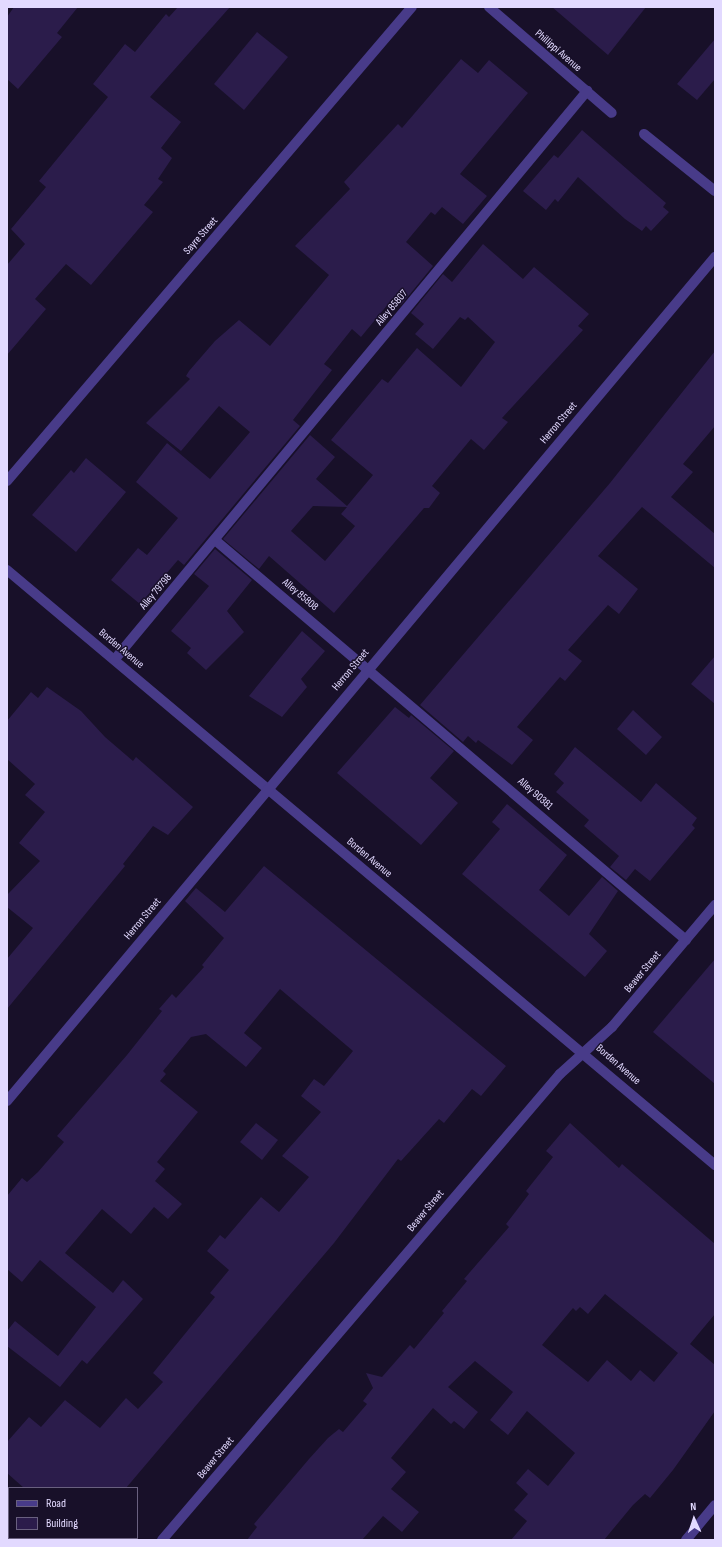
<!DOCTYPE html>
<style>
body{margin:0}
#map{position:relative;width:722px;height:1547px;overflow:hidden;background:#181029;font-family:"Sofia Sans Condensed",sans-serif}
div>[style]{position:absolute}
.building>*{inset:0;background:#2b1c4b}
.minor>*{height:10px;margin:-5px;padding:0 5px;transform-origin:5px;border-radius:5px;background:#483b89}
span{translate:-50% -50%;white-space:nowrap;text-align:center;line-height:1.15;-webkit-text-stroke:3px #181029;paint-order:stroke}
.street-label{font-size:11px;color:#e2d9ff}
.frame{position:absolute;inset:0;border:8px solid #e2d9ff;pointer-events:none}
.legend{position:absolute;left:8px;top:1487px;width:130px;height:52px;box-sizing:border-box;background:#181029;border:1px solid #69607f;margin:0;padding:5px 7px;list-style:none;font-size:12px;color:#e2d9ff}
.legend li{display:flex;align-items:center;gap:8px;height:20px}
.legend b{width:20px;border:1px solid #69607f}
.north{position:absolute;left:674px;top:1499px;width:40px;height:40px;-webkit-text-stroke:3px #181029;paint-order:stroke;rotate:357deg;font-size:11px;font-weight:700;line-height:16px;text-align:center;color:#e2d9ff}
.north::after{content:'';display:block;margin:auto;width:14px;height:18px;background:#e2d9ff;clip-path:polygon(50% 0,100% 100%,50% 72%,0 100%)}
</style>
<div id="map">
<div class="building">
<div style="clip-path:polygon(14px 7px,78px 7px,57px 33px,62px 37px,18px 89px,7px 79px,7px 17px)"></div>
<div style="clip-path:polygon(178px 7px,230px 7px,150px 97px,181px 122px,161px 148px,172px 158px,158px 179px,163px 182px,144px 205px,153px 212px,91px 285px,66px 264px,35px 299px,46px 309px,7px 355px,7px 265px,25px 244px,11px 229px,46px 187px,39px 181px,108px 97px,93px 84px,125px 44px,135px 52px,166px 14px,169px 17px)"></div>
<div style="clip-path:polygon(552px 7px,646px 7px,608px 55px)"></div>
<div style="clip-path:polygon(257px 32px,288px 57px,244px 110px,214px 84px)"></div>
<div style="clip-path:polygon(715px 39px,715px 79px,697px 100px,677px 84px)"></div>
<div style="clip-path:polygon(461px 59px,478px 73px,489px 60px,528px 93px,460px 174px,487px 196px,463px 224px,442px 207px,435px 215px,431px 212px,406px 242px,433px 266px,401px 305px,393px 298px,361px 337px,352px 329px,324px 364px,332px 370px,293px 420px,300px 426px,184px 565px,178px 560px,140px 604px,111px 580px,138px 548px,147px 555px,178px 518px,136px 482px,167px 443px,210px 479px,250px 432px,219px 406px,181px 451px,146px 423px,190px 379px,186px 376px,189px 371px,215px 341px,239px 320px,270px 346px,329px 275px,295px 246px,350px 189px,344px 182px,398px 124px,402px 128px)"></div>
<div style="clip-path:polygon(582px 130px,666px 203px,663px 207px,669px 212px,651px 231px,646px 226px,642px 231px,625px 219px,578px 177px,558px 202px,555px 199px,546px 210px,523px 191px,554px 155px,558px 158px)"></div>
<div style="clip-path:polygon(evenodd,483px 244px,523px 279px,534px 267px,589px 314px,578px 326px,583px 330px,502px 418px,508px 422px,484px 450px,471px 439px,432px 486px,440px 493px,429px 508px,424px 508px,334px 613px,269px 556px,259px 569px,223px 539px,310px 435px,335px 457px,316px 479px,347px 506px,373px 475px,331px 440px,382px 379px,388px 383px,417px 348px,461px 387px,495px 342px,468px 317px,465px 320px,460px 317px,433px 349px,415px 334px,424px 324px,411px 313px,443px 274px,452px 282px,483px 244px,313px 506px,347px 507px,341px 514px,355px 526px,325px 561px,291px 531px,313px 506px)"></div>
<div style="clip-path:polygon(715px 351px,715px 426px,683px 464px,693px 472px,671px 497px,715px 534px,715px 568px,642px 507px,598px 556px,638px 589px,619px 614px,608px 605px,568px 650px,582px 661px,565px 681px,560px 677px,517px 727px,533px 740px,512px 765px,478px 740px,476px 743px,468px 736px,463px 742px,420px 705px,610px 483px)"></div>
<div style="clip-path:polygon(86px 458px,126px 492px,76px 552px,32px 515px,71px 470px,74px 473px)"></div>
<div style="clip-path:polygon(215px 549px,252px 580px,227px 611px,244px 632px,206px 670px,187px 653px,191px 648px,171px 631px,209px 586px,194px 574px)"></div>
<div style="clip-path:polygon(302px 631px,325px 651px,301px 679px,307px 687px,282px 717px,249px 696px)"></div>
<div style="clip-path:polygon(715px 656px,715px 704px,691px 684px)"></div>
<div style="clip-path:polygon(47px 687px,81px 711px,105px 737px,133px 761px,136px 757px,193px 807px,168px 835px,153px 826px,123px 864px,125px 866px,7px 1009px,7px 959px,33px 928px,7px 907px,7px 895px,40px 861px,19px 843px,45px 812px,25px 795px,35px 784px,7px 759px,7px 721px,31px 692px,38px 698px)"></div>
<div style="clip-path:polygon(395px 707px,409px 718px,411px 715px,454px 751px,430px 778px,458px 803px,421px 845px,337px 773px)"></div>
<div style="clip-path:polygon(633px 710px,662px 737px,646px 755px,617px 729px)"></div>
<div style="clip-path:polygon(575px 747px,641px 802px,656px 783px,697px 818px,692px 825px,695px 828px,650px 881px,635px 869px,626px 880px,610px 867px,619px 856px,584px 826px,589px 820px,556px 792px,564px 783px,554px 774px)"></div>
<div style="clip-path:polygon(507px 804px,567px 855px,539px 890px,569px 916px,602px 877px,618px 891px,589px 934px,607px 951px,585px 977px,462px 874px,500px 829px,492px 822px)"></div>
<div style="clip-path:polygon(264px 866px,506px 1066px,481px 1096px,472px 1089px,444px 1123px,439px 1119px,401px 1161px,398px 1159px,334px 1243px,126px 1488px,24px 1488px,7px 1473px,7px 1442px,29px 1417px,41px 1427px,65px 1400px,100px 1428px,126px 1398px,138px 1409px,163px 1382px,153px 1373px,215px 1297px,210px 1293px,229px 1270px,207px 1251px,220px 1235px,225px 1239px,261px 1197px,279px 1212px,309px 1177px,282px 1156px,321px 1112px,301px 1096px,314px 1079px,324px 1086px,353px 1051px,280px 989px,244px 1033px,262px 1048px,246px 1067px,206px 1034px,191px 1037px,163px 1071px,166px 1074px,160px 1081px,198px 1112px,157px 1162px,165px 1169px,155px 1181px,182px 1204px,168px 1219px,154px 1207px,131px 1234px,102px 1209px,65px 1253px,113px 1293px,123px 1280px,143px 1299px,87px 1364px,82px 1360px,60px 1387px,7px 1346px,7px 1331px,15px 1321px,58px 1356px,96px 1307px,40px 1260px,22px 1282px,7px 1269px,7px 1196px,22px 1178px,27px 1182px,38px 1172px,64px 1142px,57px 1136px,127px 1055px,162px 1011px,159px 1009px,172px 994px,176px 998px,204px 967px,202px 965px,224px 938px,185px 901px,196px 888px,225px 912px)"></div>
<div style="clip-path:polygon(715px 959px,715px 1084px,653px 1032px)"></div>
<div style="clip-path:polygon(256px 1123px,278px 1140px,262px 1160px,240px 1142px)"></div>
<div style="clip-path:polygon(evenodd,570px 1123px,619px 1168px,622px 1164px,715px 1244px,715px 1314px,690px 1344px,715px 1365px,715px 1411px,673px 1470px,650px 1498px,645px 1494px,633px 1505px,604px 1540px,511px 1540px,527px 1521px,514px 1510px,528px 1494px,516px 1483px,528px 1469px,548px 1486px,575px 1453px,527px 1411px,508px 1435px,490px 1420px,513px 1392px,475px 1361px,448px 1387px,478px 1412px,464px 1429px,454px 1421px,451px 1424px,433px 1408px,391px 1458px,406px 1472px,391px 1489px,419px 1512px,402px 1532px,383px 1516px,362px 1540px,247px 1540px,257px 1527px,254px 1524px,309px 1459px,328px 1438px,339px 1429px,343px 1432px,367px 1404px,363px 1401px,373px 1388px,366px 1373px,382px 1377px,410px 1345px,414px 1349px,444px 1313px,442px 1311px,467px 1281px,464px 1279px,509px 1227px,506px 1224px,529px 1194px,526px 1191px,553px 1157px,546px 1151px,570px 1123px,605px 1294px,678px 1353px,654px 1382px,640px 1370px,631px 1381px,607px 1360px,588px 1382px,542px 1345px,573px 1308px,576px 1311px,580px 1307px,588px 1314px,605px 1294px)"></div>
</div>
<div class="minor">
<div style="left:489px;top:7px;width:162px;rotate:40.8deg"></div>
<div style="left:644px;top:134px;width:91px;rotate:38.8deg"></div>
<div style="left:7px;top:481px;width:623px;rotate:-49.49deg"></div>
<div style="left:215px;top:540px;width:618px;rotate:40.34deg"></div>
<div style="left:7px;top:570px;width:925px;rotate:40.04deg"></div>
<div style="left:115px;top:659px;width:739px;rotate:-50.27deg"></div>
<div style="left:7px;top:1101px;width:1102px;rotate:-50.01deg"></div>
<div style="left:11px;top:1538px;width:3px;rotate:45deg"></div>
<div style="left:162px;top:1540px;width:613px;rotate:-49.5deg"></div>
<div style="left:560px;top:1074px;width:70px;rotate:-42.1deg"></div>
<div style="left:612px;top:1027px;width:160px;rotate:-49.8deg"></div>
<div style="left:686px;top:1540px;width:45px;rotate:-50.4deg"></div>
</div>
<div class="street-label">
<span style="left:558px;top:51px;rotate:41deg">Phillippi Avenue</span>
<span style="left:201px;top:236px;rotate:-49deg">Sayre Street</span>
<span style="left:392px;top:308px;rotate:-50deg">Alley 85807</span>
<span style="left:559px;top:423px;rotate:-50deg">Herron Street</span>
<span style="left:156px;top:592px;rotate:-50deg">Alley 79798</span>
<span style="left:300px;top:595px;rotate:40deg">Alley 85808</span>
<span style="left:121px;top:649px;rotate:40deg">Borden Avenue</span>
<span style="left:351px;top:670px;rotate:-50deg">Herron Street</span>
<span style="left:535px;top:794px;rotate:41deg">Alley 90381</span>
<span style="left:369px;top:858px;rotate:40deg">Borden Avenue</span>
<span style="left:143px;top:919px;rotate:-50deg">Herron Street</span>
<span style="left:643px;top:972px;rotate:-50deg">Beaver Street</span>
<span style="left:618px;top:1065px;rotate:41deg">Borden Avenue</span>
<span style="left:426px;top:1211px;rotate:-50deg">Beaver Street</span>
<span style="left:216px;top:1458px;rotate:-50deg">Beaver Street</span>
</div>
<div class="frame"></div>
<ul class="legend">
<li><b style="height:5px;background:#483b89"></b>Road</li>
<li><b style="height:11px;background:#2b1c4b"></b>Building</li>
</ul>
<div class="north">N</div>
</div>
